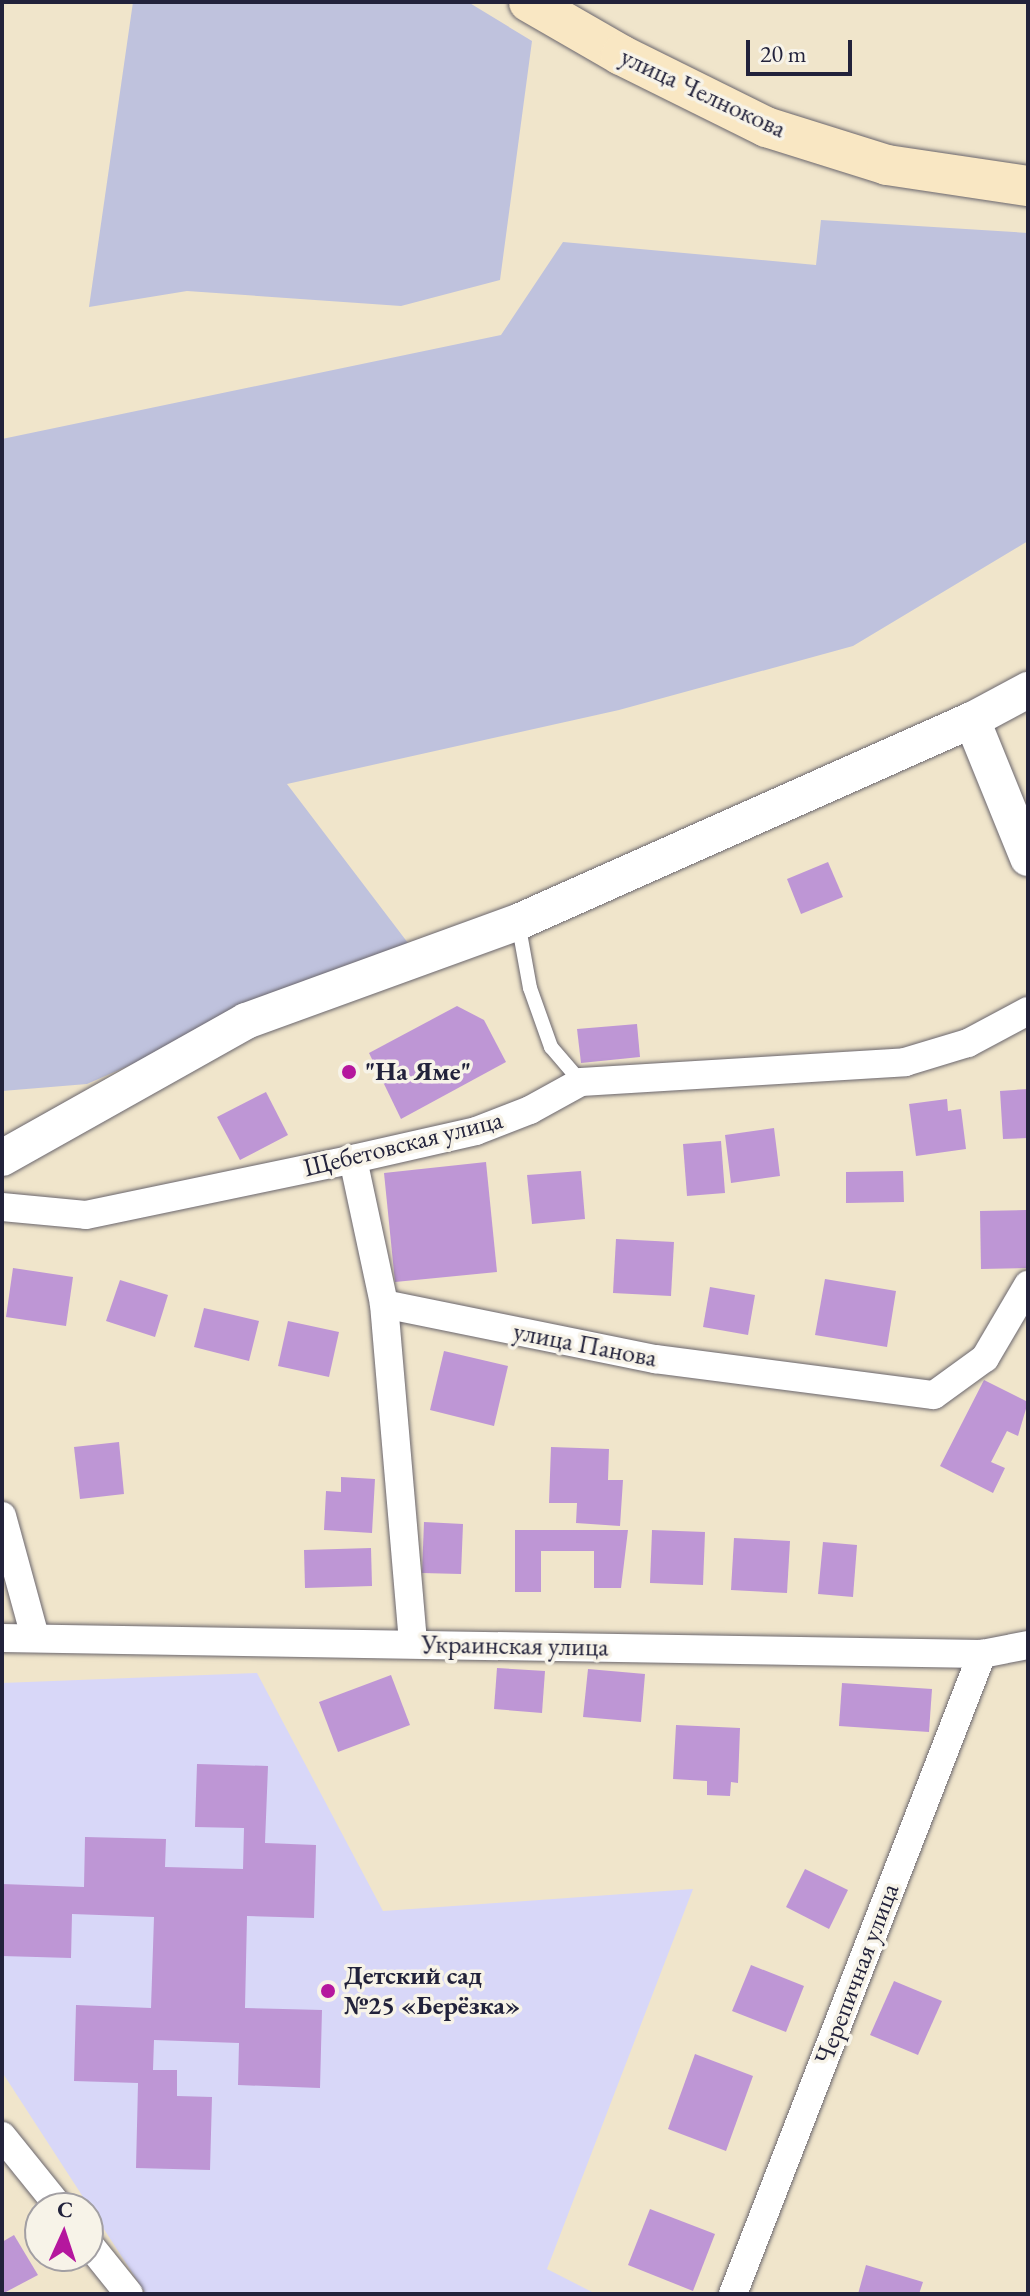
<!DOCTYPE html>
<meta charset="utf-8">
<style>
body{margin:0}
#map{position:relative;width:1030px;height:2296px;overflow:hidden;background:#f0e5cb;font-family:"EB Garamond",serif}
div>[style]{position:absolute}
.built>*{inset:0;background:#d8d7f8}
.industrial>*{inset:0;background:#bfc2dd}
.building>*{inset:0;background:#be96d5}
.roads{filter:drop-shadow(0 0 2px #6a666d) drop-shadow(0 0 2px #6a666d)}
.service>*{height:14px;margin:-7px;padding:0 7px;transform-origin:7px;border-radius:7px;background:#fff}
.minor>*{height:28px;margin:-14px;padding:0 14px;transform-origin:14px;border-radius:14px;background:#fff}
.tertiary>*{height:36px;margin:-18px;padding:0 18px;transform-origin:18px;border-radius:18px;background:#fff}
.secondary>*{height:40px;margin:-20px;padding:0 20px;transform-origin:20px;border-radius:20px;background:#f9e7c3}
.dots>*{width:22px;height:22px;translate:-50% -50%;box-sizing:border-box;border:4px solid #f7f3e8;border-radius:50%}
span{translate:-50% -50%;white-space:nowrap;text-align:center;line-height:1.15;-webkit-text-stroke:7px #f7f3e8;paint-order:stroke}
.street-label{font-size:26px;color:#22223b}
.poi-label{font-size:26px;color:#22223b;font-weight:700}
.left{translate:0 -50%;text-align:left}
.frame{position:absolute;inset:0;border:4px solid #22223b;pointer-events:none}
.north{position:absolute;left:24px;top:2192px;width:80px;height:80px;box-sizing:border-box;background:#f7f3e8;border:2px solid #a29fa3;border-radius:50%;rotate:3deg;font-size:22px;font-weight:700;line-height:32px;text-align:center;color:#22223b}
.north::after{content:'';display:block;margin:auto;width:28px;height:36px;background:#b5179e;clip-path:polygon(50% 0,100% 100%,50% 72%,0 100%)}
.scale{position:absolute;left:746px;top:40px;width:106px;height:36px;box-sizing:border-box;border:4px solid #22223b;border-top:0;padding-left:10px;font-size:24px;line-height:28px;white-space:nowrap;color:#22223b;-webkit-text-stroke:6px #f7f3e8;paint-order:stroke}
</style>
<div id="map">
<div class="built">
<div style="clip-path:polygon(257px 1673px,383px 1911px,693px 1889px,547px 2269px,596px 2294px,146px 2294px,2px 2072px,2px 1683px)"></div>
</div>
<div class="industrial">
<div style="clip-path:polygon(133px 2px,468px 2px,532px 41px,500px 280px,401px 306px,187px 291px,89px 307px)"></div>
<div style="clip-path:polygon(821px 220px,1028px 233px,1028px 541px,853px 646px,619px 710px,287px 784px,408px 943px,87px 1084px,2px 1091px,2px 439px,501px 335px,563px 242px,816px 265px)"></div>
</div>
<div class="building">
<div style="clip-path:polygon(828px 862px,843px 897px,801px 914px,787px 879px)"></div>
<div style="clip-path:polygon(457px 1006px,484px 1020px,506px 1062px,401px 1119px,369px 1053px)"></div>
<div style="clip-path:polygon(637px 1024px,640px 1057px,581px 1063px,577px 1029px)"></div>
<div style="clip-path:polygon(1028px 1089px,1028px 1138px,1003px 1139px,1000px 1091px)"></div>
<div style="clip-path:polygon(266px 1092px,288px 1135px,240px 1160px,217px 1117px)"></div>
<div style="clip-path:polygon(947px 1099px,948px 1111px,961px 1109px,966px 1149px,916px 1156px,909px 1104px)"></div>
<div style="clip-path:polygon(774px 1128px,780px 1176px,731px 1183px,725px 1135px)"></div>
<div style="clip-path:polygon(721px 1141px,725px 1193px,687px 1196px,683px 1144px)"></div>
<div style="clip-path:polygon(486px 1162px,497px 1272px,395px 1282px,384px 1173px)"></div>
<div style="clip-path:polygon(581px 1171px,585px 1219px,532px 1224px,527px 1175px)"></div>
<div style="clip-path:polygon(903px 1171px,904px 1202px,846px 1203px,846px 1172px)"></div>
<div style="clip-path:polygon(1026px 1210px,1027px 1268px,981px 1269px,980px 1211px)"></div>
<div style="clip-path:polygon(616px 1239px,674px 1242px,671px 1296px,613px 1293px)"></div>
<div style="clip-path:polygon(13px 1268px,73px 1277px,66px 1326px,6px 1317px)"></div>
<div style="clip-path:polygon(825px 1279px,896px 1291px,887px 1347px,815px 1335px)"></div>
<div style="clip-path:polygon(120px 1280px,168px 1295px,155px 1337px,106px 1321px)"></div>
<div style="clip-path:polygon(710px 1287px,755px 1295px,748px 1335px,703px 1327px)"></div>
<div style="clip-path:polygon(204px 1308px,259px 1321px,249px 1361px,194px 1347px)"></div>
<div style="clip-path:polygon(288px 1321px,339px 1332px,329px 1377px,278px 1366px)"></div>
<div style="clip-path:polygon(444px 1351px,508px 1366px,494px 1426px,430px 1410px)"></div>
<div style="clip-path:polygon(984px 1380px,1028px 1402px,1018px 1436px,1007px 1431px,991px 1462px,1005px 1468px,993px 1493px,940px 1466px)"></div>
<div style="clip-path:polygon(119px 1442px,124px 1494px,80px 1499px,74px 1447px)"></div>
<div style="clip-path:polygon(551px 1447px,609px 1449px,608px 1480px,623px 1480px,620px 1526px,576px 1523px,577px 1503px,549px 1503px)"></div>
<div style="clip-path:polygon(341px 1477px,375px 1479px,372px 1533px,324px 1530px,326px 1491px,341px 1492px)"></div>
<div style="clip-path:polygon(424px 1522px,463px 1524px,461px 1574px,422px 1573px)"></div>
<div style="clip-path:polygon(515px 1530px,628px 1530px,621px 1588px,594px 1588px,594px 1551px,541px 1551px,541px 1592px,515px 1592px)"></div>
<div style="clip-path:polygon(652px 1530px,705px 1532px,703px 1585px,650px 1583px)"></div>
<div style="clip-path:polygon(734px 1538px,790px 1541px,787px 1593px,731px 1590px)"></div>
<div style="clip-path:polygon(823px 1542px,857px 1545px,853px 1597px,818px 1594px)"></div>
<div style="clip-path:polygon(371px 1548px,372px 1586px,305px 1588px,304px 1550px)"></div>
<div style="clip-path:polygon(497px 1668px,545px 1671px,542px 1713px,494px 1709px)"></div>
<div style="clip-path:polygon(588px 1669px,645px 1674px,641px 1722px,583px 1717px)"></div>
<div style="clip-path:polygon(391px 1675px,410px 1725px,338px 1752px,319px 1702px)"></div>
<div style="clip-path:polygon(842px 1683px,932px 1689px,929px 1732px,839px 1726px)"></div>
<div style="clip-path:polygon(676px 1725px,740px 1728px,738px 1783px,731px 1782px,730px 1796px,707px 1795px,707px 1781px,673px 1779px)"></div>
<div style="clip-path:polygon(197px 1764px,268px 1766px,265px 1843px,316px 1845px,314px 1918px,247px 1916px,245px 2008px,322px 2010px,320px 2088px,238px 2085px,239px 2043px,154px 2040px,153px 2070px,177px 2070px,177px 2096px,212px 2097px,210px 2170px,136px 2168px,138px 2083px,74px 2081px,76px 2005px,151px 2008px,154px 1917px,72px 1914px,71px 1958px,2px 1956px,2px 1884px,84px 1887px,85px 1837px,166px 1839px,165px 1867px,243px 1869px,244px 1828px,195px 1827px)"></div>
<div style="clip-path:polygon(805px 1869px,848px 1890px,829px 1929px,786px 1907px)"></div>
<div style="clip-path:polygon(751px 1965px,804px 1986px,786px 2032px,732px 2011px)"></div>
<div style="clip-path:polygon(894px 1981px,942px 2001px,918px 2055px,870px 2035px)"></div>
<div style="clip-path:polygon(695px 2054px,753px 2076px,726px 2151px,668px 2129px)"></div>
<div style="clip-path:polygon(650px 2209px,715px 2234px,693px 2291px,628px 2265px)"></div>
<div style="clip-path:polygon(14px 2235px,38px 2275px,2px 2294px,2px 2242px)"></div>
<div style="clip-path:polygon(866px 2265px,923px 2282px,919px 2294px,858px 2294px)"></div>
</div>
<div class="roads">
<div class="service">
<div style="left:518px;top:922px;width:67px;rotate:79.7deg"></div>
<div style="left:530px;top:988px;width:63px;rotate:70.4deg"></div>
<div style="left:551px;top:1047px;width:46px;rotate:49.4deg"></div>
</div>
<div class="minor">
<div style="left:353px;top:1159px;width:148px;rotate:77.9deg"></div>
<div style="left:384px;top:1304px;width:277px;rotate:11.5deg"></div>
<div style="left:655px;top:1359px;width:281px;rotate:7.4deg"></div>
<div style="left:934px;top:1395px;width:63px;rotate:-36deg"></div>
<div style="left:985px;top:1358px;width:85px;rotate:-59.5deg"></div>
<div style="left:2px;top:1207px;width:84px;rotate:5.4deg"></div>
<div style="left:86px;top:1215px;width:273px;rotate:-11.8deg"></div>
<div style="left:353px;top:1159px;width:126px;rotate:-12.8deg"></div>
<div style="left:476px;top:1131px;width:58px;rotate:-21.3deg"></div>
<div style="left:530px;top:1110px;width:58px;rotate:-28.8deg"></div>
<div style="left:581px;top:1082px;width:325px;rotate:-3.5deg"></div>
<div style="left:905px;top:1062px;width:66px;rotate:-16.8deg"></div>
<div style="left:968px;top:1043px;width:68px;rotate:-28.1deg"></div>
<div style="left:384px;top:1304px;width:341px;rotate:85.1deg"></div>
<div style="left:2px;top:1516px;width:125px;rotate:74.7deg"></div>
<div style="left:2px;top:1638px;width:980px;rotate:0.94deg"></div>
<div style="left:982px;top:1654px;width:47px;rotate:-11.1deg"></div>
<div style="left:2px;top:2136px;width:92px;rotate:51.1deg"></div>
<div style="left:88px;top:2243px;width:65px;rotate:51.2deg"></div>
<div style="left:733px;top:2294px;width:687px;rotate:-68.74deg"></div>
</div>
<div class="tertiary">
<div style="left:972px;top:720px;width:149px;rotate:67.9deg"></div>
<div style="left:2px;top:1158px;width:280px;rotate:-29.3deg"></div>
<div style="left:246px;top:1021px;width:289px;rotate:-20deg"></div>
<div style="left:518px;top:922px;width:497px;rotate:-24deg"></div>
<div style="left:972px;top:720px;width:64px;rotate:-28.2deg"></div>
</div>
<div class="secondary">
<div style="left:529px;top:2px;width:106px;rotate:29.9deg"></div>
<div style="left:621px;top:55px;width:162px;rotate:26.4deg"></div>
<div style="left:766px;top:127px;width:127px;rotate:17.4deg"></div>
<div style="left:887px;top:165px;width:143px;rotate:8.5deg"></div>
</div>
</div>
<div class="dots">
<div style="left:349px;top:1072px;background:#b5179e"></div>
<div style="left:328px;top:1991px;background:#b5179e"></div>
</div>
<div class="street-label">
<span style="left:703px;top:93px;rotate:25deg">улица Челнокова</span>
<span style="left:403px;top:1144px;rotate:-14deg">Щебетовская улица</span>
<span style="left:585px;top:1345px;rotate:11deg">улица Панова</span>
<span style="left:515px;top:1646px;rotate:1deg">Украинская улица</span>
<span style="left:857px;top:1974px;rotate:-69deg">Черепичная улица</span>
</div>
<div class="poi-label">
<span class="left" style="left:365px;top:1072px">"На Яме"</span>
<span class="left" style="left:344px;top:1991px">Детский сад<br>№25 «Берёзка»</span>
</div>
<div class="frame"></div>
<div class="north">С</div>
<div class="scale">20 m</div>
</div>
